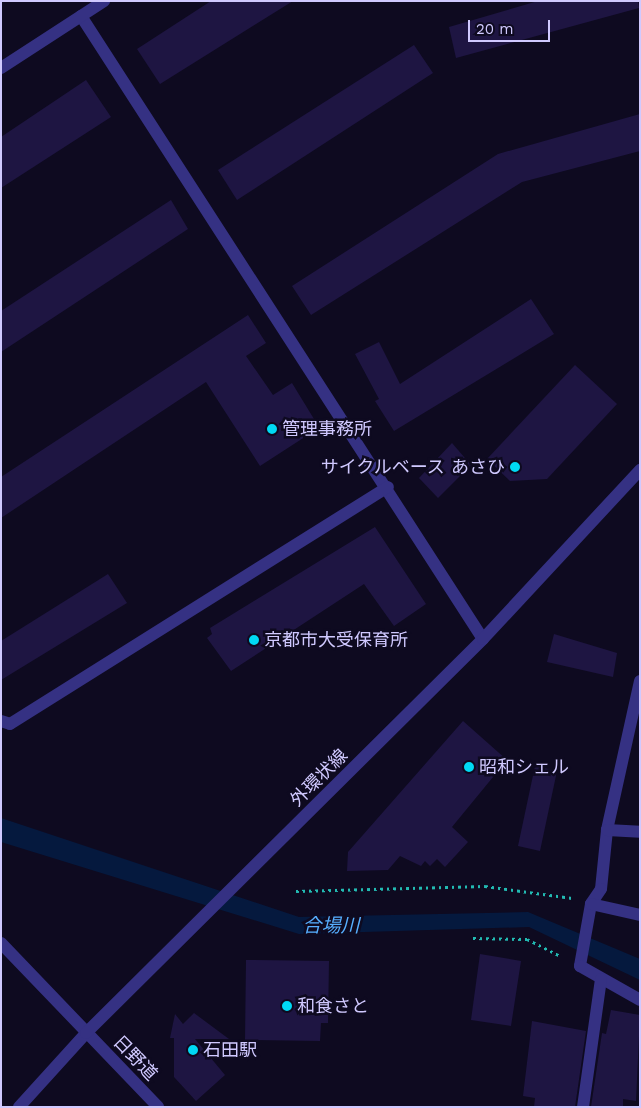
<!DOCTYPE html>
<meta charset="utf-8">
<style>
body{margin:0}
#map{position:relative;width:641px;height:1108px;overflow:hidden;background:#0e0a20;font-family:"Work Sans","Noto Sans JP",sans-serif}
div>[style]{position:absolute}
.water>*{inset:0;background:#05193e}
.building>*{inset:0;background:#1e1542}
.path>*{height:3px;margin-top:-1.5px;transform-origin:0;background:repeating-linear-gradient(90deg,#22bab2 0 2.5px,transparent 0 6.5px)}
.minor>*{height:12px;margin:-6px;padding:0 6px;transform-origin:6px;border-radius:6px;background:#353183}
.dots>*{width:14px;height:14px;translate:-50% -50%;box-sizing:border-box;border:2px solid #0e0a20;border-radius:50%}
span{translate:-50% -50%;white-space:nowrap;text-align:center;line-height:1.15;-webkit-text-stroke:5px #0e0a20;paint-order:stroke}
.poi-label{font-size:18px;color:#d0c9ff}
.left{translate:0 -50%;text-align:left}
.right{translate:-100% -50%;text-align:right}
.street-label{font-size:18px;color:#d0c9ff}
.water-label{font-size:19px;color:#57afff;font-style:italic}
.frame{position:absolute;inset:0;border:2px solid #d0c9ff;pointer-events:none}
.scale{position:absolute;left:468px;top:20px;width:82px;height:22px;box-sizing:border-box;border:2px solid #d0c9ff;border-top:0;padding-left:6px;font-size:15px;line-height:18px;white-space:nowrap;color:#d0c9ff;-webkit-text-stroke:4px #0e0a20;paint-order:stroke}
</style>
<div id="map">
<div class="water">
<div style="clip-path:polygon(1px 818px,299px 917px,528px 912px,640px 959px,640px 980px,529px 927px,299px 934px,1px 842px)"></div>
</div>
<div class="building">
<div style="clip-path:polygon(211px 1px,293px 1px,160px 84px,137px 49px)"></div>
<div style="clip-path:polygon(538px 1px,638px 1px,639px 8px,456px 58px,449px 27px)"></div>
<div style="clip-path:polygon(414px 45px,433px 73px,237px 200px,218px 170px)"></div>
<div style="clip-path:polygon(86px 80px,111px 117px,1px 188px,1px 137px)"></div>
<div style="clip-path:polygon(640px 114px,640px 151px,522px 182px,311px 315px,292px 286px,498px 154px)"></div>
<div style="clip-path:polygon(171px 200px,188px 229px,1px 352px,1px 311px)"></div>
<div style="clip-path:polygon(531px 299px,554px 334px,394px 431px,375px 401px,379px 399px,355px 354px,379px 342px,400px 384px)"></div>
<div style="clip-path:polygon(248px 315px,266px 343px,246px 356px,273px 395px,292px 383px,314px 419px,305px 425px,311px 433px,260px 466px,206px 382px,1px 518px,1px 477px)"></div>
<div style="clip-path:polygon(575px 365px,617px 404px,547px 479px,510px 481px,487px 459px)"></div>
<div style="clip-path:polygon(452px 443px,471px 465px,438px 498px,419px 478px)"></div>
<div style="clip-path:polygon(375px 527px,426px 604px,394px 626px,364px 584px,231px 671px,207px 638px,212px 634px,210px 628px)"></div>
<div style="clip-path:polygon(108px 574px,127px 603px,1px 680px,1px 641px)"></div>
<div style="clip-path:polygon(554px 634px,617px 653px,613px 677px,547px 662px)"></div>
<div style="clip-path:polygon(463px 721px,507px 760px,452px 827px,468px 842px,445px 867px,437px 859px,430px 866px,425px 861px,421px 866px,400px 856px,388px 870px,347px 871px,348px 852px)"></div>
<div style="clip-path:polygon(535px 766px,557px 771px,540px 851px,518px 846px)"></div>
<div style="clip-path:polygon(480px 954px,521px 961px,511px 1026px,471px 1020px)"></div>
<div style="clip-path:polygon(246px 960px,329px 961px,328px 1023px,321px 1023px,320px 1041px,245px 1040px)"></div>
<div style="clip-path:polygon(611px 1010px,640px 1015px,636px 1101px,623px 1099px,623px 1107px,591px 1107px,602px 1033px,606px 1034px)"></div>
<div style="clip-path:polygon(194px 1013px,229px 1039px,195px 1039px,225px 1075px,196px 1101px,174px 1077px,174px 1038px,170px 1038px,175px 1014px,183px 1024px)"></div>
<div style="clip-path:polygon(532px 1021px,586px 1031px,575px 1107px,534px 1107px,535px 1098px,523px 1096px)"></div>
</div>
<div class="path">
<div style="left:296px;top:891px;width:189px;rotate:-1.5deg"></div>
<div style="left:485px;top:886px;width:88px;rotate:7.9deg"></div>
<div style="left:473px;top:938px;width:54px;rotate:1.1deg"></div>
<div style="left:527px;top:939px;width:38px;rotate:27deg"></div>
</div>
<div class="minor">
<div style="left:81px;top:16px;width:741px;rotate:57.17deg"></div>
<div style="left:1px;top:68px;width:123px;rotate:-33deg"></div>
<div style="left:640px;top:681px;width:153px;rotate:102.5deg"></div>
<div style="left:607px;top:830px;width:59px;rotate:95.8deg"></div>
<div style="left:601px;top:889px;width:18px;rotate:124deg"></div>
<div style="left:591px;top:904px;width:63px;rotate:100.1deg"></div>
<div style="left:580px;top:966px;width:69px;rotate:29.5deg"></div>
<div style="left:1px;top:721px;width:9px;rotate:18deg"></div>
<div style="left:10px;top:724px;width:446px;rotate:-32.1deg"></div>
<div style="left:607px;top:830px;width:33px;rotate:3deg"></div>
<div style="left:591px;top:904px;width:50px;rotate:12.7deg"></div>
<div style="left:1px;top:943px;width:227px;rotate:46.2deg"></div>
<div style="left:19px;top:1107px;width:100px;rotate:-47.8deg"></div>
<div style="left:86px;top:1033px;width:559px;rotate:-44.78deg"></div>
<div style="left:483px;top:639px;width:231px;rotate:-47.1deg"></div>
<div style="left:583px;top:1107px;width:129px;rotate:-82deg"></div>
</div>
<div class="dots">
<div style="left:272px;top:429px;background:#00d9f4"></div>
<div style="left:515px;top:467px;background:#00d9f4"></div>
<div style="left:254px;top:640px;background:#00d9f4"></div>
<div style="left:469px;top:767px;background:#00d9f4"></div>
<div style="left:287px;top:1006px;background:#00d9f4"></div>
<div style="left:193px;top:1050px;background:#00d9f4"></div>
</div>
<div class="poi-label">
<span class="left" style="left:282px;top:429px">管理事務所</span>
<span class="right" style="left:505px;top:467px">サイクルベース あさひ</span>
<span class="left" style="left:264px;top:640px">京都市大受保育所</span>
<span class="left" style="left:479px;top:767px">昭和シェル</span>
<span class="left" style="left:297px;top:1006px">和食さと</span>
<span class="left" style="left:203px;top:1050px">石田駅</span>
</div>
<div class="street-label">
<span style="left:319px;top:778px;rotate:-45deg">外環状線</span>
<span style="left:135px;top:1058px;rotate:46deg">日野道</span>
</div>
<div class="water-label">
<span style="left:331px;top:926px">合場川</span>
</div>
<div class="frame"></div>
<div class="scale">20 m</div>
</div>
